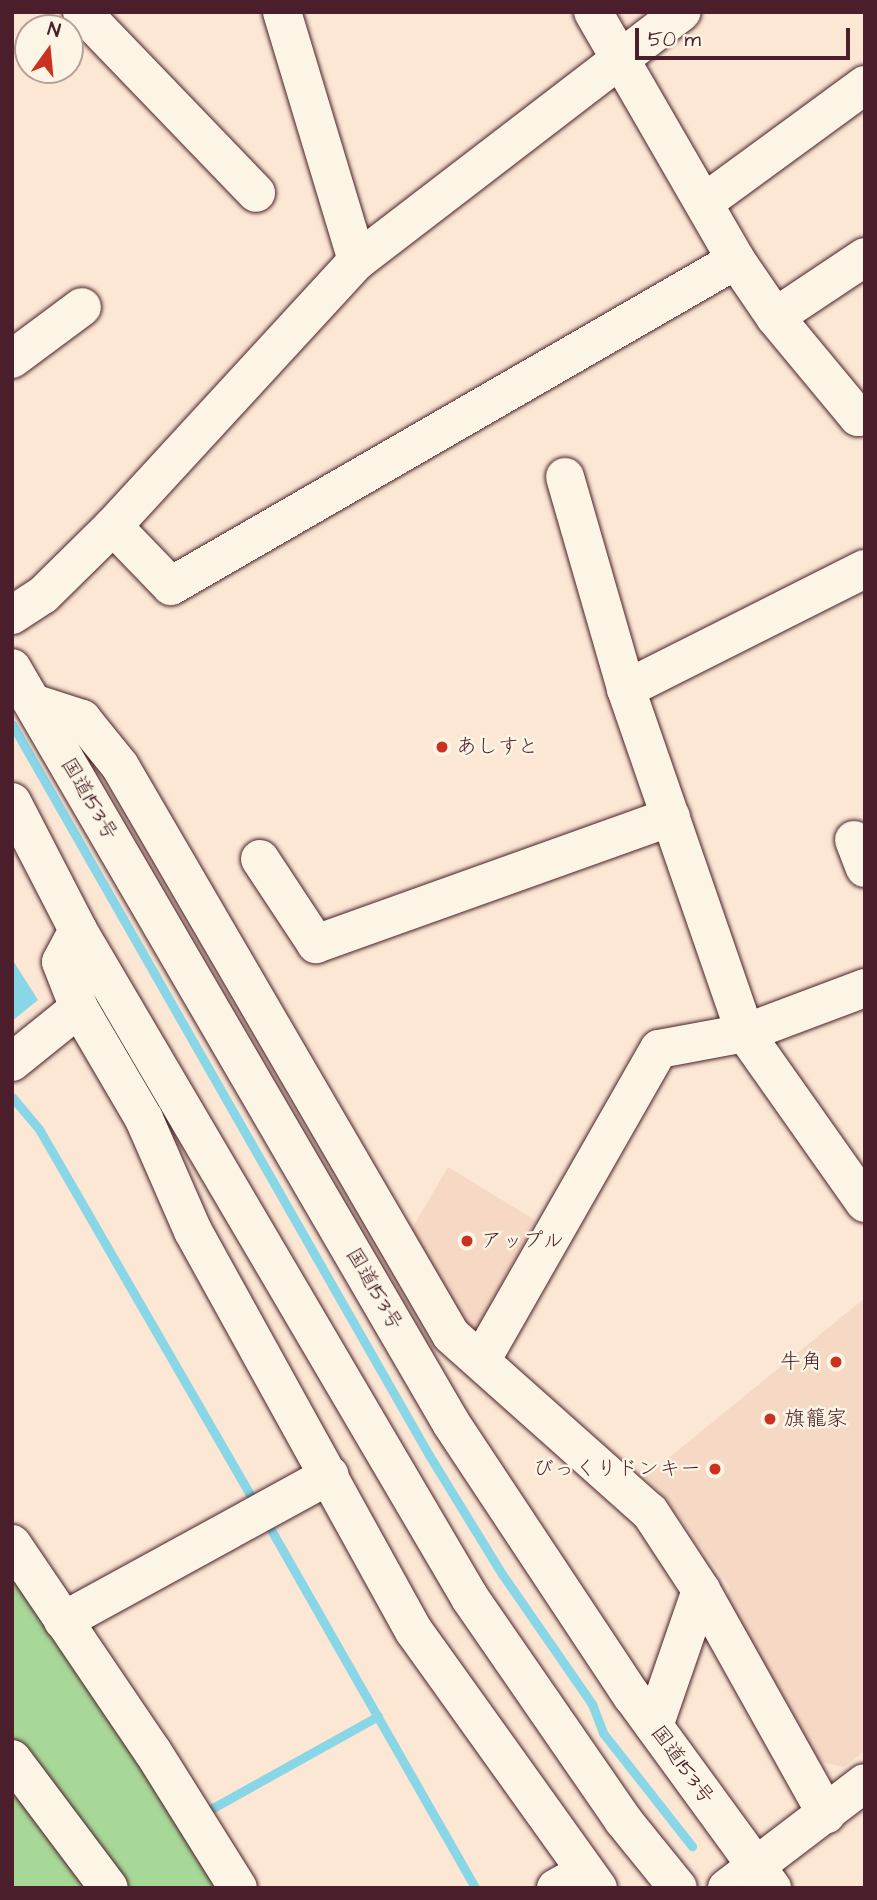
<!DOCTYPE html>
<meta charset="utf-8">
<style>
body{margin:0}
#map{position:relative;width:877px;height:1900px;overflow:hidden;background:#fbe7d3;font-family:"Architects Daughter","Klee One",sans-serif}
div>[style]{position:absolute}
.built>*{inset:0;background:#f6d9c4}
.green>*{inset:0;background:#a8d898}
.water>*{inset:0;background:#88d6e6}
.stream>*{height:9px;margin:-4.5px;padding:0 4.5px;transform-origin:4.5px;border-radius:4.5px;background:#88d6e6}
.roads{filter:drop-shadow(0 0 2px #4a1f2b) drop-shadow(0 0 2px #4a1f2b)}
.minor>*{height:38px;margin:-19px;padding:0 19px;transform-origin:19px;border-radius:19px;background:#fcf5e5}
.highway>*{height:38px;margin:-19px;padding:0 19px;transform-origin:19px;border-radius:19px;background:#fcf5e5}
.dots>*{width:19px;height:19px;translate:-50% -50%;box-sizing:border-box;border:4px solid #fcf5e5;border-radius:50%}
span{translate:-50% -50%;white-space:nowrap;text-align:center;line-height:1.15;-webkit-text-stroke:5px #fcf5e5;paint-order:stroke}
.poi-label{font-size:21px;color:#4a1f2b}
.left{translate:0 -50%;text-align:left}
.right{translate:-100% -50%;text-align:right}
.street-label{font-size:21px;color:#4a1f2b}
.frame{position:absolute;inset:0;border:14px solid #4a1f2b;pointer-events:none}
.north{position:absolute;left:14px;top:14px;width:70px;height:70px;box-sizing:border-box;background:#fcf5e5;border:2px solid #b59f9b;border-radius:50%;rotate:15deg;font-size:19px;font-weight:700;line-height:28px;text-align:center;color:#4a1f2b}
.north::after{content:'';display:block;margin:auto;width:24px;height:32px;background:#c8321e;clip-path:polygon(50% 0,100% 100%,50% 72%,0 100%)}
.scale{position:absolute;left:635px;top:28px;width:215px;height:32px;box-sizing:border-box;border:4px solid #4a1f2b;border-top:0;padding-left:9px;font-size:21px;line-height:24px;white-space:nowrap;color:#4a1f2b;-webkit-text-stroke:5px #fcf5e5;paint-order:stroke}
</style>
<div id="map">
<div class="built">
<div style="clip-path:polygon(448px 1167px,536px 1221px,475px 1332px,453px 1314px,406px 1239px)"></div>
<div style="clip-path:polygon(865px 1298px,865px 1751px,844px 1767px,813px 1760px,725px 1603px,730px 1587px,669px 1502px,645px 1477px)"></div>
</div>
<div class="green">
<div style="clip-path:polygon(12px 1567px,223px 1888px,12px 1888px)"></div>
</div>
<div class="water">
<div style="clip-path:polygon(12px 959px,38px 1000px,12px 1021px)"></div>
</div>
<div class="stream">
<div style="left:12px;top:724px;width:842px;rotate:60.3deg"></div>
<div style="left:429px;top:1455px;width:140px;rotate:58.5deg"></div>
<div style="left:502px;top:1574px;width:158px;rotate:55.3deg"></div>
<div style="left:592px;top:1704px;width:31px;rotate:69deg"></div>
<div style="left:603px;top:1733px;width:144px;rotate:51.8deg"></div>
<div style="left:12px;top:1097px;width:42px;rotate:49.8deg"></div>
<div style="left:39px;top:1129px;width:435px;rotate:60deg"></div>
<div style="left:266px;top:1521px;width:422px;rotate:60.3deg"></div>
<div style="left:211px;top:1809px;width:191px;rotate:-29.1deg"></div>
</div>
<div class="roads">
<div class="minor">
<div style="left:82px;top:12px;width:251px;rotate:46.1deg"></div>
<div style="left:282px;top:12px;width:260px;rotate:73.2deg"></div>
<div style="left:593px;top:12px;width:286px;rotate:60deg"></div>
<div style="left:736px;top:260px;width:69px;rotate:55.6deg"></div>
<div style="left:775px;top:317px;width:130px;rotate:50.3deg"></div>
<div style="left:858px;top:417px;width:8px;rotate:-30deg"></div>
<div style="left:705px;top:202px;width:198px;rotate:-36.2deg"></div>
<div style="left:775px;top:317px;width:108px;rotate:-33.7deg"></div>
<div style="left:12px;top:359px;width:87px;rotate:-36.6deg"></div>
<div style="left:565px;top:477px;width:221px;rotate:73.9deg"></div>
<div style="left:626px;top:689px;width:364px;rotate:70.9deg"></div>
<div style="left:745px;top:1033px;width:208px;rotate:54.8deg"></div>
<div style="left:113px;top:526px;width:83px;rotate:46deg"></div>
<div style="left:171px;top:586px;width:652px;rotate:-29.98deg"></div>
<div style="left:12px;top:615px;width:37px;rotate:-33deg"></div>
<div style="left:43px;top:595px;width:98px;rotate:-44.6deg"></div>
<div style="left:113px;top:526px;width:360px;rotate:-47.4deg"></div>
<div style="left:357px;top:261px;width:409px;rotate:-37.5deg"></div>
<div style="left:626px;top:689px;width:267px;rotate:-26.7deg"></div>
<div style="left:33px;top:703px;width:52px;rotate:18.1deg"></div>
<div style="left:82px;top:719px;width:60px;rotate:51deg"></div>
<div style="left:120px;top:766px;width:658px;rotate:59.81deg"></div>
<div style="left:451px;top:1335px;width:266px;rotate:41.7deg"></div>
<div style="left:650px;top:1512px;width:93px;rotate:56.8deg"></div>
<div style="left:701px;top:1590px;width:257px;rotate:60.8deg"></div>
<div style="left:854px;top:840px;width:30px;rotate:69deg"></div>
<div style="left:260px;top:859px;width:102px;rotate:56.6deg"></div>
<div style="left:316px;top:944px;width:377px;rotate:-19.7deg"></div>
<div style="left:78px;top:930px;width:36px;rotate:118deg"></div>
<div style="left:61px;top:962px;width:49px;rotate:68.6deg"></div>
<div style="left:79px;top:1008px;width:129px;rotate:59.6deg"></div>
<div style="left:144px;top:1119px;width:122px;rotate:66.4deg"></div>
<div style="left:193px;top:1231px;width:457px;rotate:61.1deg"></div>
<div style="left:414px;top:1631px;width:316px;rotate:54.4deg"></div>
<div style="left:12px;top:1062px;width:86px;rotate:-38.9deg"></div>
<div style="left:482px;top:1359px;width:357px;rotate:-60.3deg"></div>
<div style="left:659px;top:1049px;width:87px;rotate:-10.5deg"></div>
<div style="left:745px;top:1033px;width:128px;rotate:-20.6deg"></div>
<div style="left:12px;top:1544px;width:251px;rotate:55.9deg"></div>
<div style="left:153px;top:1752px;width:160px;rotate:58deg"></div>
<div style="left:63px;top:1621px;width:304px;rotate:-28.7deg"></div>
<div style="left:654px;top:1726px;width:144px;rotate:-70.9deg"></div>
<div style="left:12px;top:1759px;width:161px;rotate:53.1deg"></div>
<div style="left:556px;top:1888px;width:33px;rotate:-29deg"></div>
<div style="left:727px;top:1888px;width:173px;rotate:-37.3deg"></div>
</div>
<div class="highway">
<div style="left:12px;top:668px;width:873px;rotate:59.82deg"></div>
<div style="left:451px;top:1423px;width:328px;rotate:56.5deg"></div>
<div style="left:632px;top:1696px;width:238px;rotate:53.9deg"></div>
<div style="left:12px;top:802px;width:144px;rotate:62.7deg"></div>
<div style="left:78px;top:930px;width:775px;rotate:59.59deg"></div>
<div style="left:470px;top:1598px;width:270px;rotate:55.4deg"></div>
<div style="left:623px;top:1820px;width:87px;rotate:51deg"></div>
</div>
</div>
<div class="dots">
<div style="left:442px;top:747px;background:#c8321e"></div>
<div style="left:467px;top:1241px;background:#c8321e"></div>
<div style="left:836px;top:1362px;background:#c8321e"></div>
<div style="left:770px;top:1419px;background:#c8321e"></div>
<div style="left:715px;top:1469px;background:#c8321e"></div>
</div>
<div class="poi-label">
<span class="left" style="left:456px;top:747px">あしすと</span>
<span class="left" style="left:481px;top:1241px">アップル</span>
<span class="right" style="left:822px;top:1362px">牛角</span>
<span class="left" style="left:784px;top:1419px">旗籠家</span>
<span class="right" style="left:701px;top:1469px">びっくりドンキー</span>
</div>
<div class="street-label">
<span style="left:89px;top:799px;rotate:60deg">国道153号</span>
<span style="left:374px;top:1289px;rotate:60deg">国道153号</span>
<span style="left:682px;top:1765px;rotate:54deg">国道153号</span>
</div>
<div class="frame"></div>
<div class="north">N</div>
<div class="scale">50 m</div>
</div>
